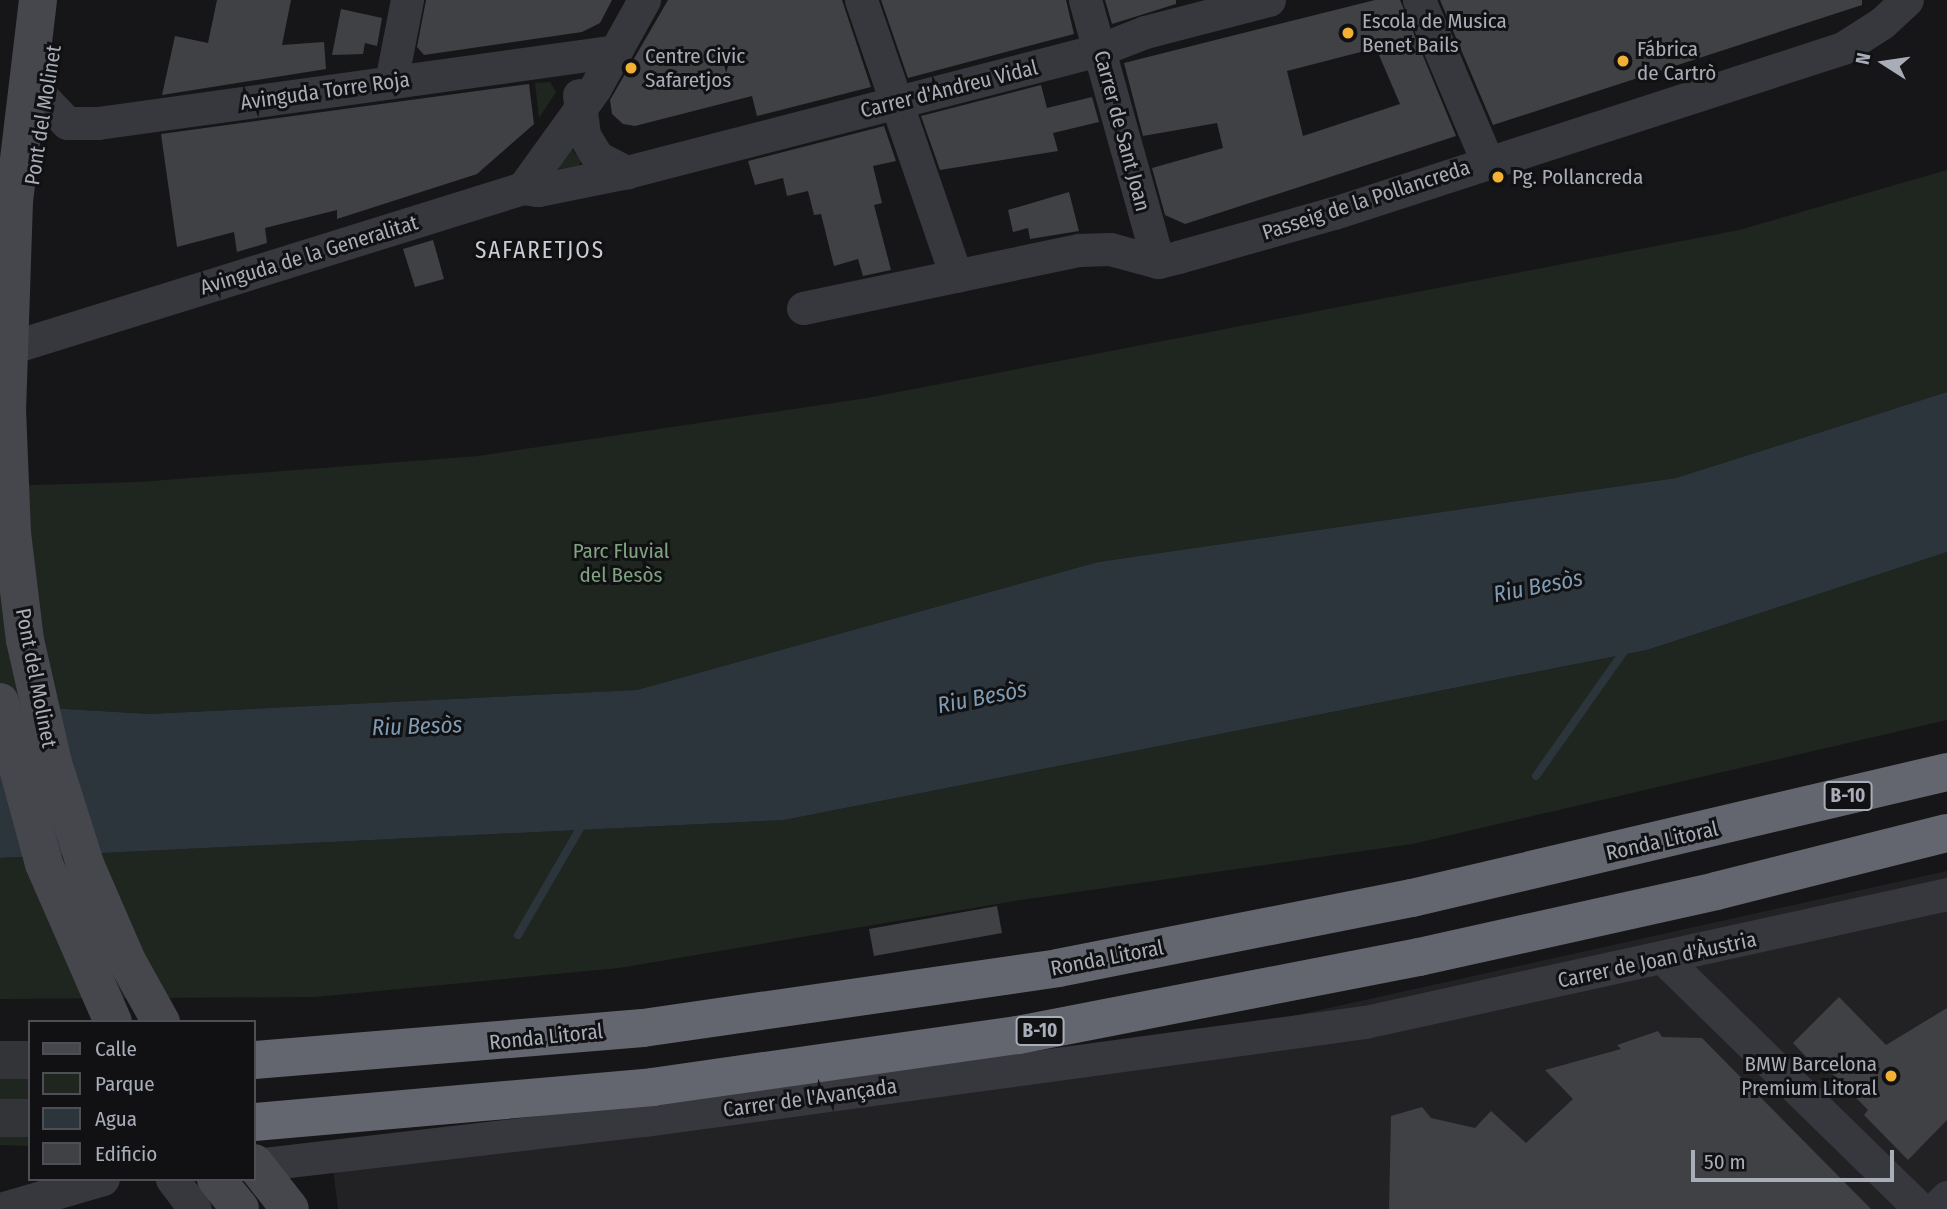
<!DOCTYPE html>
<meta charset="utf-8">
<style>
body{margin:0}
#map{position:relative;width:1947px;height:1209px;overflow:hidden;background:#161618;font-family:"Fira Sans Condensed",sans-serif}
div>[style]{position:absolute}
.built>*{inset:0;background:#222225}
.green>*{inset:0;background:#1e261f}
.water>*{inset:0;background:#2c353c}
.stream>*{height:8px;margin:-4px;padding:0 4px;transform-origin:4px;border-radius:4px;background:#2c353c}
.building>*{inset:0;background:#404145}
.highway-tunnel>*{height:38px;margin-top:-19px;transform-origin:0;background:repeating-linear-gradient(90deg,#333438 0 38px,transparent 0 57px)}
.street>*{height:33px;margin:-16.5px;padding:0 16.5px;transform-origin:16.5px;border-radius:16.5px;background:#37383d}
.secondary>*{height:38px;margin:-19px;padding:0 19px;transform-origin:19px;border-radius:19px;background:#45474d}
.highway>*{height:38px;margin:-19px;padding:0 19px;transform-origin:19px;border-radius:19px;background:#63666e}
.dots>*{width:19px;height:19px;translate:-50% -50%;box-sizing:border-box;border:4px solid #111113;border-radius:50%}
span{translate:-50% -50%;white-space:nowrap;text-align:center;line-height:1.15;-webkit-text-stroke:6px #111113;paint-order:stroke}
.shield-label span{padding:2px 5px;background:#111113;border:2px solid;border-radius:5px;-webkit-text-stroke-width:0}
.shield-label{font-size:19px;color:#a8adb8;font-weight:700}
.poi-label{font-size:21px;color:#a8adb8}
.left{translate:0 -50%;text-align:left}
.right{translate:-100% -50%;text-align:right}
.street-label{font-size:21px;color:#a8adb8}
.park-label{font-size:21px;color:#7fa381}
.neighbourhood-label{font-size:23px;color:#c9ccd4;letter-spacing:2px}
.water-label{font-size:23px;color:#7f9bb3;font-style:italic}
.legend{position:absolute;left:28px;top:1020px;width:228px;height:161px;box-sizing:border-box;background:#111113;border:2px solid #4d4f55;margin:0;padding:9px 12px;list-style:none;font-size:21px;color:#a8adb8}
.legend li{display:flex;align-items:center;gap:14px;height:35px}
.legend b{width:35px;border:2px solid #4d4f55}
.north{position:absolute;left:1849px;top:28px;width:70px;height:70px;-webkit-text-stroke:5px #111113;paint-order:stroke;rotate:282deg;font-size:19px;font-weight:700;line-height:28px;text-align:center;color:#a8adb8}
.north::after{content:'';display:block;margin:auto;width:24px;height:32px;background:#a8adb8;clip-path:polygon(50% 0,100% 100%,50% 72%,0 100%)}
.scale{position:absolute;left:1691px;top:1150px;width:203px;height:32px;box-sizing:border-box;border:4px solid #a8adb8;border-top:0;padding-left:9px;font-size:21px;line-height:24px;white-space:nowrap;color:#a8adb8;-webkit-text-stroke:5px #111113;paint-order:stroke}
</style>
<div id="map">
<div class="built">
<div style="clip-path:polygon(1947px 871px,1947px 1209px,338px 1209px,332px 1160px,1040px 1072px)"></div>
</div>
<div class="green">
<div style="clip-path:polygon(550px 82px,556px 92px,539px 118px,535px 83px)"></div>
<div style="clip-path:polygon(569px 146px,581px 161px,579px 166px,544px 171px)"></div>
<div style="clip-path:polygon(1947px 170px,1947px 392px,1676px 478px,1098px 562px,637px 690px,149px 714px,0 705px,0 486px,138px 482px,478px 456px,867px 398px,1739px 230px)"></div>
<div style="clip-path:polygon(1947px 552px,1947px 720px,1412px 844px,1021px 900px,619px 968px,315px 997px,0 999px,0 858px,784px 820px,1647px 650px)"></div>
<div style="clip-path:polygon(0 1053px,30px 1053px,30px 1146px,0 1145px)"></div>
</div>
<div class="water">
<div style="clip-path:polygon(1947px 392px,1947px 552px,1647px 650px,784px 820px,0 858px,0 705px,149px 714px,637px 690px,1098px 562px,1676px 478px)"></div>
</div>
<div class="stream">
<div style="left:1536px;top:776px;width:158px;rotate:-54.8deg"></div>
<div style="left:518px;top:935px;width:133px;rotate:-59.8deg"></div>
</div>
<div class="building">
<div style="clip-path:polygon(217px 0,291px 0,282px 45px,324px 42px,326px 69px,162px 95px,175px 36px,208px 43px)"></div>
<div style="clip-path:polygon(426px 0,612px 0,600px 23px,582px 32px,424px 55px,417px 47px)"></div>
<div style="clip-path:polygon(668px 0,842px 0,871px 87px,757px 116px,752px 96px,635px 126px,623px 124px,612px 114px,610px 100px)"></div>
<div style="clip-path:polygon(881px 0,1066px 0,1074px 34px,908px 78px)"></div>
<div style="clip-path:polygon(1105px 0,1176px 0,1176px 4px,1112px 24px)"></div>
<div style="clip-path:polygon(evenodd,1375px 0,1400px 0,1456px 136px,1185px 224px,1165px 215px,1152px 168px,1223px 148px,1217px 123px,1143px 136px,1124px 63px,1375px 0,1376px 48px,1400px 104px,1303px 136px,1287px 71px,1376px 48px)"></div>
<div style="clip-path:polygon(1440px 0,1862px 0,1862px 5px,1493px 125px)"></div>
<div style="clip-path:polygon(341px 9px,382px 18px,377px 46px,365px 43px,363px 54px,332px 55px)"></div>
<div style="clip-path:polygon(529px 84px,534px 124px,477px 174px,337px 219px,337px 210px,265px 228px,267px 243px,237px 252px,234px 232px,177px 247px,161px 134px)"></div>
<div style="clip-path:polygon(1041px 85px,1047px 108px,1092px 97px,1099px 122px,1053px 133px,1058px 151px,940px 170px,921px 116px)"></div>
<div style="clip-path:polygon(884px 126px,896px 161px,873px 166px,882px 203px,874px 205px,891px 270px,863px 276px,858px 259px,834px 266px,821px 214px,814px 215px,808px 191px,787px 196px,783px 178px,755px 185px,748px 161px)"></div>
<div style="clip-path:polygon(1069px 192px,1079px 231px,1030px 239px,1028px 228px,1013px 232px,1008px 210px)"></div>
<div style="clip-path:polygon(433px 240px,444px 279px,415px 287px,403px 249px)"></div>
<div style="clip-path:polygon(997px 906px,1002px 933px,874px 956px,869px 929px)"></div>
<div style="clip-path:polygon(1839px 997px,1886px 1045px,1947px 1008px,1947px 1120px,1908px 1160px,1864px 1115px,1868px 1110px,1819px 1060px,1814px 1065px,1793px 1043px)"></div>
<div style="clip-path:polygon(1658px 1031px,1662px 1037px,1702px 1038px,1871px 1209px,1389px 1209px,1391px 1116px,1422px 1107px,1431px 1118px,1475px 1128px,1491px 1111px,1526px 1143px,1573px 1099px,1545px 1070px,1621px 1049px,1617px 1045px)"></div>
</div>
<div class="highway-tunnel">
<div style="left:0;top:1060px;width:30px"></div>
<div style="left:0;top:1118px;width:30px"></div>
</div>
<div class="street">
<div style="left:861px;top:0;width:292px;rotate:71deg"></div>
<div style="left:1085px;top:0;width:272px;rotate:74.4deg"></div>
<div style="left:1419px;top:0;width:175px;rotate:67.1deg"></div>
<div style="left:391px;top:82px;width:84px;rotate:-79deg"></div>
<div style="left:579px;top:95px;width:40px;rotate:82.9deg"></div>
<div style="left:584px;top:135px;width:26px;rotate:59deg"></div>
<div style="left:597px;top:157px;width:34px;rotate:27deg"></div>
<div style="left:44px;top:99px;width:33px;rotate:46deg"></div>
<div style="left:67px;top:123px;width:31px"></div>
<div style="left:98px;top:123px;width:523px;rotate:-7.91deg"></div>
<div style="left:523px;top:188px;width:15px;rotate:8deg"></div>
<div style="left:538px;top:190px;width:91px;rotate:-11.4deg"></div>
<div style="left:627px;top:172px;width:488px;rotate:-14.5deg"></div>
<div style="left:1099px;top:50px;width:49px;rotate:-21.4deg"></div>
<div style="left:1145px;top:32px;width:128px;rotate:-14.5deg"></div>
<div style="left:803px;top:308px;width:282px;rotate:-11.9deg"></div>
<div style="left:1079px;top:250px;width:31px;rotate:-2deg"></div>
<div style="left:1110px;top:249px;width:50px;rotate:15.2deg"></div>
<div style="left:1158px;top:262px;width:21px;rotate:-14deg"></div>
<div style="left:1178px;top:257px;width:162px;rotate:-15.8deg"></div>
<div style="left:1334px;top:213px;width:535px;rotate:-17.96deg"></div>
<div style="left:1843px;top:48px;width:46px;rotate:-32.7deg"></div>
<div style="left:1882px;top:23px;width:34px;rotate:-43deg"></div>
<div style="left:0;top:351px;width:548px;rotate:-17.31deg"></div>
<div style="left:523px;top:188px;width:123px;rotate:-54.2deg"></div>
<div style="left:595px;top:88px;width:101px;rotate:-60.9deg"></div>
<div style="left:1664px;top:959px;width:358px;rotate:44.3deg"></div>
<div style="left:254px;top:1165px;width:394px;rotate:-6.6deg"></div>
<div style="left:645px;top:1120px;width:727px;rotate:-7.75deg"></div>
<div style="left:1365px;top:1022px;width:596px;rotate:-12.4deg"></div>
<div style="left:172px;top:1179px;width:38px;rotate:53deg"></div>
<div style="left:0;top:1209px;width:107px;rotate:-16.2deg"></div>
<div style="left:1935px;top:1209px;width:17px;rotate:-45deg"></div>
</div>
<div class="secondary">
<div style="left:38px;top:0;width:202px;rotate:96.8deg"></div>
<div style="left:14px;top:201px;width:208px;rotate:91.9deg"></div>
<div style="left:7px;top:409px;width:124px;rotate:87.7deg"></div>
<div style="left:12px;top:533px;width:108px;rotate:83.1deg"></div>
<div style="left:25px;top:640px;width:126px;rotate:77.2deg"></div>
<div style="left:53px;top:763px;width:106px;rotate:72.4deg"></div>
<div style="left:85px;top:864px;width:106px;rotate:66.6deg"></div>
<div style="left:127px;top:961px;width:70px;rotate:60.9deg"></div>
<div style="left:0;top:702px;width:168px;rotate:74.8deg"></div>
<div style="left:44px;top:864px;width:172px;rotate:66.4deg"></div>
<div style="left:254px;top:1163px;width:58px;rotate:52deg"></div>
<div style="left:216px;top:1179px;width:38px;rotate:51deg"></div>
</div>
<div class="highway">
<div style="left:254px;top:1060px;width:390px;rotate:-4.7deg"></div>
<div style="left:643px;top:1028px;width:419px;rotate:-8.2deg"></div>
<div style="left:1058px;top:968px;width:361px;rotate:-11.2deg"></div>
<div style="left:1412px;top:898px;width:550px;rotate:-13.25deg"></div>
<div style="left:254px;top:1122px;width:400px;rotate:-5deg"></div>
<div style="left:652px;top:1087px;width:370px;rotate:-8.1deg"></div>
<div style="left:1018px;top:1035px;width:409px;rotate:-11deg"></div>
<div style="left:1419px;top:957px;width:304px;rotate:-12.5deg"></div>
<div style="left:1716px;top:891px;width:238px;rotate:-14.1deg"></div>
</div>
<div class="dots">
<div style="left:1348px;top:33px;background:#f2b134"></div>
<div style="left:1623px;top:61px;background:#f2b134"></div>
<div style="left:631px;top:68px;background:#f2b134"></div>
<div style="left:1498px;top:177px;background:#f2b134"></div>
<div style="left:1891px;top:1076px;background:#f2b134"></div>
</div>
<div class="shield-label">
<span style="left:1848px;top:796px">B-10</span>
<span style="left:1040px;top:1031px">B-10</span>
</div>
<div class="poi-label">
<span class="left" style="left:1362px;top:33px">Escola de Musica<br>Benet Bails</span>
<span class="left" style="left:1637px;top:61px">Fábrica<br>de Cartrò</span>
<span class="left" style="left:645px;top:68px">Centre Civic<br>Safaretjos</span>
<span class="left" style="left:1512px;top:177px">Pg. Pollancreda</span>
<span class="right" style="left:1877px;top:1076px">BMW Barcelona<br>Premium Litoral</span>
</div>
<div class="street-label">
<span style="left:949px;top:89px;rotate:-14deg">Carrer d'Andreu Vidal</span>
<span style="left:325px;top:91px;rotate:-8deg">Avinguda Torre Roja</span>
<span style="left:43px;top:115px;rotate:-81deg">Pont del Molinet</span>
<span style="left:1122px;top:131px;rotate:75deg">Carrer de Sant Joan</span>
<span style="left:1366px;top:200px;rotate:-18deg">Passeig de la Pollancreda</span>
<span style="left:309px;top:255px;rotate:-17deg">Avinguda de la Generalitat</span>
<span style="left:36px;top:678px;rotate:79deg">Pont del Molinet</span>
<span style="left:1662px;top:841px;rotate:-13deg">Ronda Litoral</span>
<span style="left:1107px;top:958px;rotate:-11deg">Ronda Litoral</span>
<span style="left:1657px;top:960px;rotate:-12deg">Carrer de Joan d'Àustria</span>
<span style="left:546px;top:1037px;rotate:-6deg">Ronda Litoral</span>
<span style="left:810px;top:1098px;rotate:-8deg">Carrer de l'Avançada</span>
</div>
<div class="park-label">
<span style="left:621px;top:563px">Parc Fluvial<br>del Besòs</span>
</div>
<div class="neighbourhood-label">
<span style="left:540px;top:250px">SAFARETJOS</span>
</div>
<div class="water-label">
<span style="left:1538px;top:586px;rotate:-11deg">Riu Besòs</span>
<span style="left:982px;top:697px;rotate:-11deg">Riu Besòs</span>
<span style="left:417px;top:726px;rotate:-2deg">Riu Besòs</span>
</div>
<ul class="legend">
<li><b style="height:9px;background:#45474d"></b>Calle</li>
<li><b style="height:19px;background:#1e261f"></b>Parque</li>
<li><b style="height:19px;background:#2c353c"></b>Agua</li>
<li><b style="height:19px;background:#404145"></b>Edificio</li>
</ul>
<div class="north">N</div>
<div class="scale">50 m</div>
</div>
